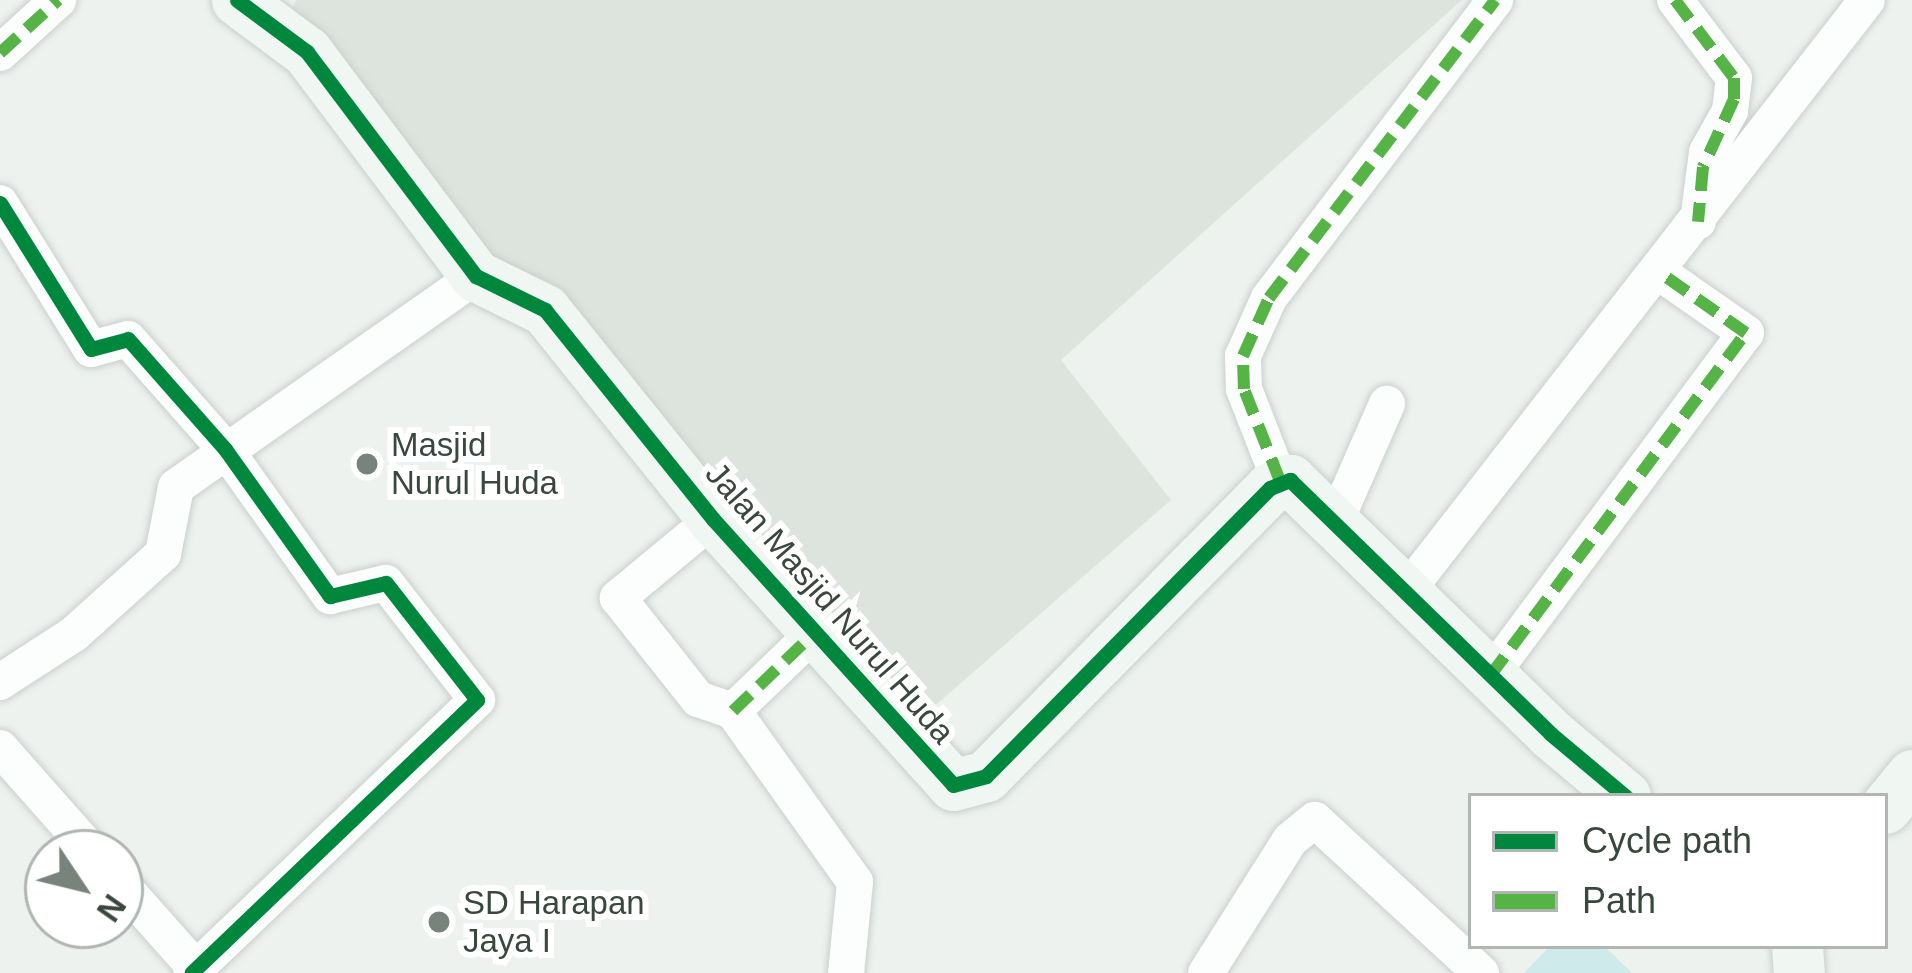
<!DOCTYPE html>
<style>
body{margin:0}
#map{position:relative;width:1912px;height:973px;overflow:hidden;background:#edf2ef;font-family:Arial,sans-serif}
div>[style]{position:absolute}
.industrial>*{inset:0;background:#dde4de}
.green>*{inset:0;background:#cfeaea}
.roads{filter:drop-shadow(0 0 3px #cbd0cc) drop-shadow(0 0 3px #cbd0cc)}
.street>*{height:36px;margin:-18px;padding:0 18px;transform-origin:18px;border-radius:18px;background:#fcfdfd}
.secondary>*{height:51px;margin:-25.5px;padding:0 25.5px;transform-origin:25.5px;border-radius:25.5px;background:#f0f6f2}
.quiet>*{height:12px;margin-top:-6px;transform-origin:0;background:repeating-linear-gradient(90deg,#56b346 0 24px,transparent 0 36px)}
.cycleway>*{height:15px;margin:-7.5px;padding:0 7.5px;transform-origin:7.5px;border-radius:7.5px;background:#00873e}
.dots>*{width:33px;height:33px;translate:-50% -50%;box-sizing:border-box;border:6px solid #fff;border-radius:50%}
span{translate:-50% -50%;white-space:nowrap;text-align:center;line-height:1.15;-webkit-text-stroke:12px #fff;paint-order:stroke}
.poi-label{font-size:33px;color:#39483c}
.left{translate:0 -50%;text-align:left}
.street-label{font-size:33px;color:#39483c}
.legend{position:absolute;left:1468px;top:793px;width:420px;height:156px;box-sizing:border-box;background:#fff;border:3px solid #b0b6b1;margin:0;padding:15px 21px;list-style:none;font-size:36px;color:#39483c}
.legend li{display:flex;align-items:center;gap:24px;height:60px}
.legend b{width:60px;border:3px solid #b0b6b1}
.north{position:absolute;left:24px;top:829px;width:120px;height:120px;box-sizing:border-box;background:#fff;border:3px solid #b0b6b1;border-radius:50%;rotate:125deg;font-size:33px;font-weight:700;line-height:48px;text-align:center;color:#39483c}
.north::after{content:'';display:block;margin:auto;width:42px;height:54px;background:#78847b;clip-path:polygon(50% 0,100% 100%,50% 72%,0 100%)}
</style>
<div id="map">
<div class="industrial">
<div style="clip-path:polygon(296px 0,1462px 0,1061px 360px,1171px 500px,914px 724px,504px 304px,290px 18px)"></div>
</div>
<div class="green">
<div style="clip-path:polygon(1550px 946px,1604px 946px,1632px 973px,1524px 973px)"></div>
</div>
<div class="roads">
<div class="street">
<div style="left:1675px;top:0;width:98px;rotate:52.9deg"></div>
<div style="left:1734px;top:78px;width:33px;rotate:97deg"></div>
<div style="left:1730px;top:111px;width:47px;rotate:119.3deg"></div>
<div style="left:1707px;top:152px;width:70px;rotate:97.4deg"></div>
<div style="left:0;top:53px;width:79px;rotate:-42.4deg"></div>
<div style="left:0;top:203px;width:172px;rotate:58.1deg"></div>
<div style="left:91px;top:349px;width:38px;rotate:-15deg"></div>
<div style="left:128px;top:339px;width:147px;rotate:48.6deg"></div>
<div style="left:225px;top:449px;width:181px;rotate:54.5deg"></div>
<div style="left:330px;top:596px;width:57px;rotate:-13.1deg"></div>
<div style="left:386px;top:583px;width:148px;rotate:52.1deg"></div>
<div style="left:477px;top:700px;width:395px;rotate:136.3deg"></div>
<div style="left:1280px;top:481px;width:99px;rotate:-111.4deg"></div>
<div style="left:1244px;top:389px;width:33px;rotate:-92deg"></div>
<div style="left:1243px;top:356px;width:64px;rotate:-65.9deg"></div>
<div style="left:1269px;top:298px;width:374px;rotate:-52.8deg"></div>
<div style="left:713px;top:519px;width:124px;rotate:140.3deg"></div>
<div style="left:618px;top:598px;width:129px;rotate:51.6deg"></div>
<div style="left:698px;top:699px;width:37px;rotate:19deg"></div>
<div style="left:733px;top:711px;width:210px;rotate:54.5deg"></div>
<div style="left:855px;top:882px;width:91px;rotate:95.6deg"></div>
<div style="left:1336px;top:520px;width:127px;rotate:-66.3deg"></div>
<div style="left:1406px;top:592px;width:750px;rotate:-52.09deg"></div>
<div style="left:1490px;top:676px;width:428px;rotate:-53.3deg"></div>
<div style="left:1746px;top:333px;width:106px;rotate:-145deg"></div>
<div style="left:0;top:682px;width:88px;rotate:-33deg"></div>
<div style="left:74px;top:634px;width:120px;rotate:-42deg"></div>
<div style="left:163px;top:554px;width:68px;rotate:-79deg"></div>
<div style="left:176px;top:487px;width:367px;rotate:-35.1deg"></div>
<div style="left:733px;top:711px;width:114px;rotate:-43.9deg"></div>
<div style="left:0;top:748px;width:140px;rotate:48.5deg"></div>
<div style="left:120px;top:883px;width:120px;rotate:48.4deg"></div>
<div style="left:1206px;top:973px;width:157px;rotate:-57.7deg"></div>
<div style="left:1290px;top:840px;width:32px;rotate:-39deg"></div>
<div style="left:1315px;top:820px;width:226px;rotate:42.7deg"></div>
</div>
<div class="secondary">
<div style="left:237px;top:0;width:87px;rotate:36.6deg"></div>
<div style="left:307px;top:52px;width:281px;rotate:53deg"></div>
<div style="left:476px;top:276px;width:77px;rotate:26.2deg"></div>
<div style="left:545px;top:310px;width:268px;rotate:51.2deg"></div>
<div style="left:713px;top:519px;width:358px;rotate:47.9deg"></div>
<div style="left:953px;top:785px;width:34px;rotate:-15deg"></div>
<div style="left:986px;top:776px;width:404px;rotate:-45.4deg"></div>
<div style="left:1270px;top:488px;width:22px;rotate:-22deg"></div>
<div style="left:1290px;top:480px;width:364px;rotate:44.2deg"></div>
<div style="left:1551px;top:734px;width:97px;rotate:40deg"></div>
<div style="left:1885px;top:808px;width:43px;rotate:-50.7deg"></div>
<div style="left:1797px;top:946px;width:27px;rotate:86deg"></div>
</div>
</div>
<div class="quiet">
<div style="left:1675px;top:0;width:98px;rotate:52.9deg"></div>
<div style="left:1734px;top:78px;width:21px;rotate:90deg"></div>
<div style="left:1734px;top:99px;width:75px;rotate:114.5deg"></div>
<div style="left:1703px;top:167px;width:55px;rotate:95.2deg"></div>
<div style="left:0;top:53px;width:79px;rotate:-42.4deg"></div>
<div style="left:1280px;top:481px;width:99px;rotate:-111.4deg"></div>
<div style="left:1244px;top:389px;width:33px;rotate:-92deg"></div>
<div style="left:1243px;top:356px;width:64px;rotate:-65.9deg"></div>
<div style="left:1269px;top:298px;width:374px;rotate:-52.8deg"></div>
<div style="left:1490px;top:676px;width:428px;rotate:-53.3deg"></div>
<div style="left:1746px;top:333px;width:106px;rotate:-145deg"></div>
<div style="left:733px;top:711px;width:114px;rotate:-43.9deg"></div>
</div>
<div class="cycleway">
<div style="left:237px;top:0;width:87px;rotate:36.6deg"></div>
<div style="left:307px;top:52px;width:281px;rotate:53deg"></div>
<div style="left:476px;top:276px;width:77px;rotate:26.2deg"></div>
<div style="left:545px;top:310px;width:268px;rotate:51.2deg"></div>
<div style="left:713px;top:519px;width:358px;rotate:47.9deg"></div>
<div style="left:953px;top:785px;width:34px;rotate:-15deg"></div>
<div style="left:986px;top:776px;width:404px;rotate:-45.4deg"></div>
<div style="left:1270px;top:488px;width:22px;rotate:-22deg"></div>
<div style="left:1290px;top:480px;width:364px;rotate:44.2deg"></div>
<div style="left:1551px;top:734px;width:97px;rotate:40deg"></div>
<div style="left:0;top:203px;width:172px;rotate:58.1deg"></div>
<div style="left:91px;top:349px;width:38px;rotate:-15deg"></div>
<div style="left:128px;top:339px;width:147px;rotate:48.6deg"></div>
<div style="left:225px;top:449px;width:181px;rotate:54.5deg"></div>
<div style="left:330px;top:596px;width:57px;rotate:-13.1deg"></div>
<div style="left:386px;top:583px;width:148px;rotate:52.1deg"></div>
<div style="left:477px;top:700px;width:395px;rotate:136.3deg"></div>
</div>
<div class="dots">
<div style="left:367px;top:464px;background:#78847b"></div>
<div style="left:439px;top:922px;background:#78847b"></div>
</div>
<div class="poi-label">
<span class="left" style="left:391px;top:464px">Masjid<br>Nurul Huda</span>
<span class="left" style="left:463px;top:922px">SD Harapan<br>Jaya I</span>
</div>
<div class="street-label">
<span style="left:830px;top:603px;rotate:49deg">Jalan Masjid Nurul Huda</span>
</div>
<ul class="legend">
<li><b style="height:15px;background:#00873e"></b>Cycle path</li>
<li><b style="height:15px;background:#56b346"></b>Path</li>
</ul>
<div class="north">N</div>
</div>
